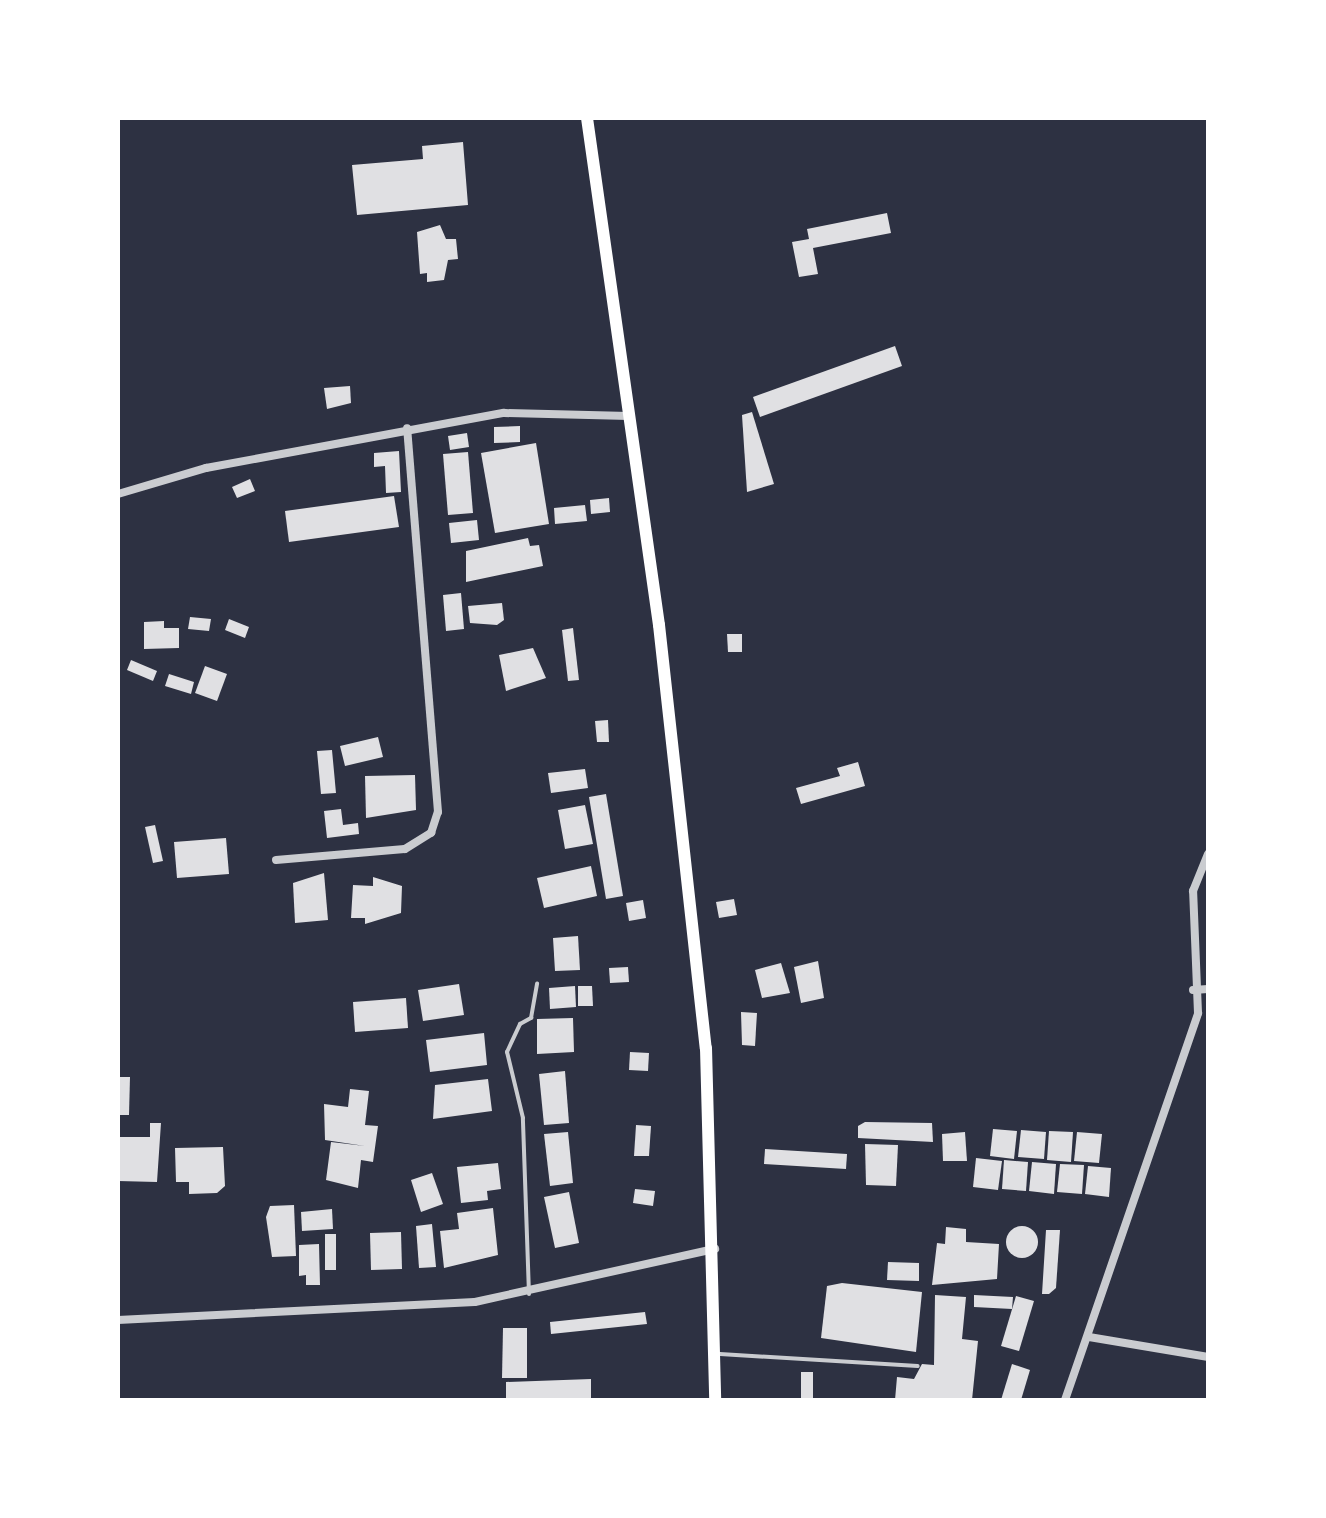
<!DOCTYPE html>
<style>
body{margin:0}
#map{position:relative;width:1326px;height:1518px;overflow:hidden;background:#2d3142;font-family:Inter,sans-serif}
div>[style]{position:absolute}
.building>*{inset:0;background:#e0e0e3}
.round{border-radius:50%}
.service>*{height:4px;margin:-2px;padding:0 2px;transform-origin:2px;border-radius:2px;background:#caccd0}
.minor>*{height:8px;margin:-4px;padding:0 4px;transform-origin:4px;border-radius:4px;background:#caccd0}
.primary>*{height:12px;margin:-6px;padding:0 6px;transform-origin:6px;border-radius:6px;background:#fff}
span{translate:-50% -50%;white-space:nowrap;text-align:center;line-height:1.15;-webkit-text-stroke:8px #fff;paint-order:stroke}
.frame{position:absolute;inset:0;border:120px solid #fff;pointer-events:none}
</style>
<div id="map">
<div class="building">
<div style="clip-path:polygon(463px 142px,468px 205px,357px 215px,352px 165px,423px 159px,422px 146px)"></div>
<div style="clip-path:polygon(887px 213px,891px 233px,813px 248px,818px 274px,799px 277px,792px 242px,809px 239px,807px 229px)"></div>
<div style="clip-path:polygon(440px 225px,446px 239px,456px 239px,458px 259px,448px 260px,444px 280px,427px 282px,427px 273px,420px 274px,417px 232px)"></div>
<div style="clip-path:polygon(895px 346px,902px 366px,760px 417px,753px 397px)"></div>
<div style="clip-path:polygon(350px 386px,351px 403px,327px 409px,324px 388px)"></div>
<div style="clip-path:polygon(752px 412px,774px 484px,747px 492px,742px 415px)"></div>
<div style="clip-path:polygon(520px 426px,520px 442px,494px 443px,494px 427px)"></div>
<div style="clip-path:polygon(467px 433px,469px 447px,450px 450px,448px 436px)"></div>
<div style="clip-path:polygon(536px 443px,549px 524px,495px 533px,481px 453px)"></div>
<div style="clip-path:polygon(399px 451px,401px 492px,386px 493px,385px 466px,374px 467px,374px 453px)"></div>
<div style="clip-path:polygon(468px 452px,473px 513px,448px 515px,443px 454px)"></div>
<div style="clip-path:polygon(250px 479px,255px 491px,237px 498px,232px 487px)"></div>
<div style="clip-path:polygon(394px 496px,399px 527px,289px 542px,285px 511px)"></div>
<div style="clip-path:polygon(609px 498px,610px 512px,591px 514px,590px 500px)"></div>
<div style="clip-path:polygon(585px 505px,587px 521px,555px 524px,554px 508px)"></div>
<div style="clip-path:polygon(477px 520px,479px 540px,451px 543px,449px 523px)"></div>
<div style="clip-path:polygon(528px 538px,530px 546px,539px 545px,543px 566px,466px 582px,466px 551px)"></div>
<div style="clip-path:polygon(461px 593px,464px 629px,446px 631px,443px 595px)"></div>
<div style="clip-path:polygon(502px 603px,504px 620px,497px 625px,470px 623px,468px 606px)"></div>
<div style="clip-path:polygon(190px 617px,211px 619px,209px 631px,188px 629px)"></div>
<div style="clip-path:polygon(229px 619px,249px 627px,245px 638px,225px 630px)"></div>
<div style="clip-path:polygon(164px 621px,164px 628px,179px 628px,179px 648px,144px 649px,144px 622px)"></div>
<div style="clip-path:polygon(573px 628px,579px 680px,568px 681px,562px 630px)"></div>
<div style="clip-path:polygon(727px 634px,742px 634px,742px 652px,728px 652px)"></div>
<div style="clip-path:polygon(533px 648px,546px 678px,506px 691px,499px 655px)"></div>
<div style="clip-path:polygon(131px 660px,157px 671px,153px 681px,127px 670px)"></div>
<div style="clip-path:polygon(205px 666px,227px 674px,217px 701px,195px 693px)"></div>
<div style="clip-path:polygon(169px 674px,194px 682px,191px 694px,165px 686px)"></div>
<div style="clip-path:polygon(608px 720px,609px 742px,597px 742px,595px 721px)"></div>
<div style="clip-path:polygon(378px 737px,383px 757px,345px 766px,340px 746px)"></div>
<div style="clip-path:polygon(332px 750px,336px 793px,321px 794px,317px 751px)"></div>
<div style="clip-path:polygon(858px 762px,865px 786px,801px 804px,796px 788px,840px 776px,837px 768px)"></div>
<div style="clip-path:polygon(585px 769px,588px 788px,551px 793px,548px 773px)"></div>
<div style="clip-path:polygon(415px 775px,416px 810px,366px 818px,365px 776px)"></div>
<div style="clip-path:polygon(606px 794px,623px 896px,606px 899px,589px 797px)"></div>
<div style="clip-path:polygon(585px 805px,593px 844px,565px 849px,558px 810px)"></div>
<div style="clip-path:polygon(341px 809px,343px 825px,358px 823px,359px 834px,327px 838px,324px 811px)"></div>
<div style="clip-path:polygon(155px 825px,163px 861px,153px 863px,145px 827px)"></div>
<div style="clip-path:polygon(226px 838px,229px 874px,177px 878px,174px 842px)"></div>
<div style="clip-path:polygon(591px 866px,597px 896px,544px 908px,537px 878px)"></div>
<div style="clip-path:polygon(324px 873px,328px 920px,295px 923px,293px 883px)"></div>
<div style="clip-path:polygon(373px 877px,402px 886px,401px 913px,365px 924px,365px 918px,351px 918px,353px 885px,373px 886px)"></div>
<div style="clip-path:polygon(734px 899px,737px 915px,719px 918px,716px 902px)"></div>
<div style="clip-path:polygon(643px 900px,646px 918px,629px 921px,626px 903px)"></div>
<div style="clip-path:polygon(578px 936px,580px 970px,555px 971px,553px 938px)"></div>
<div style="clip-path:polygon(818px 961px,824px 998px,801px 1003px,794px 967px)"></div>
<div style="clip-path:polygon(781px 963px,790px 993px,762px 998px,755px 970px)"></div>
<div style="clip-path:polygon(628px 967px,629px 982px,610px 983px,609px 968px)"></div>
<div style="clip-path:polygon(459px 984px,464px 1015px,423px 1021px,418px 990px)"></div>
<div style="clip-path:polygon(575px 986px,576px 1007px,550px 1009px,549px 988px)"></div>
<div style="clip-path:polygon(578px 986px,592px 986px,593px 1006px,578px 1006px)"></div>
<div style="clip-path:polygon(406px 998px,408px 1028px,355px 1032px,353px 1002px)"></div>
<div style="clip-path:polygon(741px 1012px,757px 1013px,755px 1046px,742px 1045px)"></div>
<div style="clip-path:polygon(573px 1018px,574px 1052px,537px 1054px,537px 1019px)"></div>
<div style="clip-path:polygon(484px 1033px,487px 1065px,430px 1072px,426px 1040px)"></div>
<div style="clip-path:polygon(630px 1052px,649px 1053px,648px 1071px,629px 1070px)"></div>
<div style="clip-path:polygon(565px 1071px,569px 1123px,544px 1125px,539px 1074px)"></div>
<div style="clip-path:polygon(118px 1077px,130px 1077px,129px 1115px,118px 1115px)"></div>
<div style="clip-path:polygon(488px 1079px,492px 1111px,433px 1119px,435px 1085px)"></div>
<div style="clip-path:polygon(350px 1089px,369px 1091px,365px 1125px,378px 1126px,373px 1162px,361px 1160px,358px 1188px,326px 1180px,331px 1142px,365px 1146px,325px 1140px,324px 1104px,348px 1107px)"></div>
<div style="clip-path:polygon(865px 1122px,932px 1123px,933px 1142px,858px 1138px,858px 1126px)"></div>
<div style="clip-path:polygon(150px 1123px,161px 1123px,157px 1182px,118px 1181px,119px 1137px,150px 1137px)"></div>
<div style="clip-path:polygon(636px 1125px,651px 1126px,649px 1156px,634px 1156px)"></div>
<div style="clip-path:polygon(993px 1129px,1017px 1131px,1014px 1159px,990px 1156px)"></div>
<div style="clip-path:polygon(1021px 1130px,1046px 1132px,1044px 1159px,1018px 1157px)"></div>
<div style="clip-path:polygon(1049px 1131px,1073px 1132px,1071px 1162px,1047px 1160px)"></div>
<div style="clip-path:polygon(568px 1132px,573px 1183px,550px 1186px,544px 1134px)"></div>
<div style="clip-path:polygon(965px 1132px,967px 1161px,943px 1161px,942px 1134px)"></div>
<div style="clip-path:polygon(1077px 1132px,1102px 1134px,1099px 1163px,1074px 1161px)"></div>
<div style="clip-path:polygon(865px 1144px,898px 1145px,896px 1186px,866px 1185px)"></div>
<div style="clip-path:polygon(223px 1147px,225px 1186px,217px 1193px,189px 1194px,189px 1182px,176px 1182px,175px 1148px)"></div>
<div style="clip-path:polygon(765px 1149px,847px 1154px,846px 1169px,764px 1164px)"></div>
<div style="clip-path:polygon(976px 1158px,1002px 1161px,998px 1190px,973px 1187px)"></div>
<div style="clip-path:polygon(1004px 1160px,1028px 1162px,1026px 1191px,1002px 1189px)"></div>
<div style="clip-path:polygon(1032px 1162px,1056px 1164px,1054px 1194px,1029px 1191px)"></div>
<div style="clip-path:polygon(498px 1163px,501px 1189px,487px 1191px,488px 1200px,461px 1203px,457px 1167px)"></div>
<div style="clip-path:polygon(1060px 1164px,1084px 1165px,1082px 1194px,1057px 1192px)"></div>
<div style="clip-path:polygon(1088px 1166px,1111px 1168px,1109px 1197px,1085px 1194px)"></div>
<div style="clip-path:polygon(432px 1173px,443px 1204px,421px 1212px,411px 1180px)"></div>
<div style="clip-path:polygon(635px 1189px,655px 1191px,653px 1206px,633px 1203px)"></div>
<div style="clip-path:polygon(569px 1192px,579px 1243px,555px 1248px,544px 1197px)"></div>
<div style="clip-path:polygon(294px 1205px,296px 1256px,272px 1257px,266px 1217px,270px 1206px)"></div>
<div style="clip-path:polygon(493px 1208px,498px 1255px,444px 1268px,440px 1231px,459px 1229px,457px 1213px)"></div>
<div style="clip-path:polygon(332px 1209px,333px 1229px,302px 1231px,301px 1212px)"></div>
<div style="clip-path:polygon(432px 1224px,436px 1267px,419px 1268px,416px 1226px)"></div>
<div class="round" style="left:1006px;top:1226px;width:32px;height:32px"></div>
<div style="clip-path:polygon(946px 1227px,966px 1229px,966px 1242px,999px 1244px,997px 1279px,932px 1285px,937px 1243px,945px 1244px)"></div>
<div style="clip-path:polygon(1046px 1230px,1060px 1230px,1056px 1288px,1049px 1294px,1042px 1294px)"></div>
<div style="clip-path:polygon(401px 1232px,402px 1269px,371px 1270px,370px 1233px)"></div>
<div style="clip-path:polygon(325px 1234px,336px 1234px,336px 1270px,325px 1270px)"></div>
<div style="clip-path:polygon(319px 1244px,320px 1285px,306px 1285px,306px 1275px,299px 1276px,299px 1245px)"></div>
<div style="clip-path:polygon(888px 1262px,919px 1263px,919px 1281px,887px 1280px)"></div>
<div style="clip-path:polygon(842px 1283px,922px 1292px,916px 1352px,821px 1338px,827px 1286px)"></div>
<div style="clip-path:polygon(935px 1295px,966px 1297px,962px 1339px,978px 1341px,972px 1400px,895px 1400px,897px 1377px,914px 1379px,922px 1364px,934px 1365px)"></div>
<div style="clip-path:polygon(974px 1295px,1013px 1297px,1012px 1309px,974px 1307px)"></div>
<div style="clip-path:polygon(1016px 1296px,1034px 1301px,1019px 1351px,1001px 1346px)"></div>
<div style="clip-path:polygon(645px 1312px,647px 1324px,551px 1334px,550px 1322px)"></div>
<div style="clip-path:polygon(503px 1328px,527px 1328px,527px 1378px,502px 1378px)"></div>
<div style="clip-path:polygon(1012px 1364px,1030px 1370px,1021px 1400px,1001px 1400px)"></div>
<div style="clip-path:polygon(801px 1372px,813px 1372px,813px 1399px,801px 1399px)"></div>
<div style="clip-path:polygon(591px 1379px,591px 1400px,506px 1400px,506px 1382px)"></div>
</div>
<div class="service">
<div style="left:529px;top:1294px;width:176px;rotate:-92deg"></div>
<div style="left:523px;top:1118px;width:68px;rotate:-103.6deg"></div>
<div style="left:507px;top:1052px;width:31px;rotate:-65deg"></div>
<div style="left:520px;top:1024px;width:13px;rotate:-29deg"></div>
<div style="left:531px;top:1018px;width:35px;rotate:-80deg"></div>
<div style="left:720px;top:1354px;width:198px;rotate:3.5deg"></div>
</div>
<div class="minor">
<div style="left:118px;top:494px;width:92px;rotate:-16.5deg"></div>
<div style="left:206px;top:468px;width:303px;rotate:-10.5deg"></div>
<div style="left:504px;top:413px;width:125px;rotate:1.4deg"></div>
<div style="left:276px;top:860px;width:129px;rotate:-4.9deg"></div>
<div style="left:405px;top:849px;width:31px;rotate:-32deg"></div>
<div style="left:431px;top:833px;width:22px;rotate:-72deg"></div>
<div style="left:438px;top:812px;width:385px;rotate:-94.6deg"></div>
<div style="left:1193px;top:990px;width:15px;rotate:-4deg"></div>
<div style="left:118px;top:1320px;width:357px;rotate:-2.9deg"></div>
<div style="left:475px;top:1302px;width:246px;rotate:-12.5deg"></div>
<div style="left:1089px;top:1337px;width:121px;rotate:9.5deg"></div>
<div style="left:1065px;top:1400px;width:409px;rotate:-71deg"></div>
<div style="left:1198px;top:1013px;width:122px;rotate:-92.3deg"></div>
<div style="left:1193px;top:891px;width:40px;rotate:-68deg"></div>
</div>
<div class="primary">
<div style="left:587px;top:118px;width:512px;rotate:81.92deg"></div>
<div style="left:659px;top:625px;width:426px;rotate:83.7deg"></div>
<div style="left:706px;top:1048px;width:352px;rotate:88.5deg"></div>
</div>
<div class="frame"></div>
</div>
